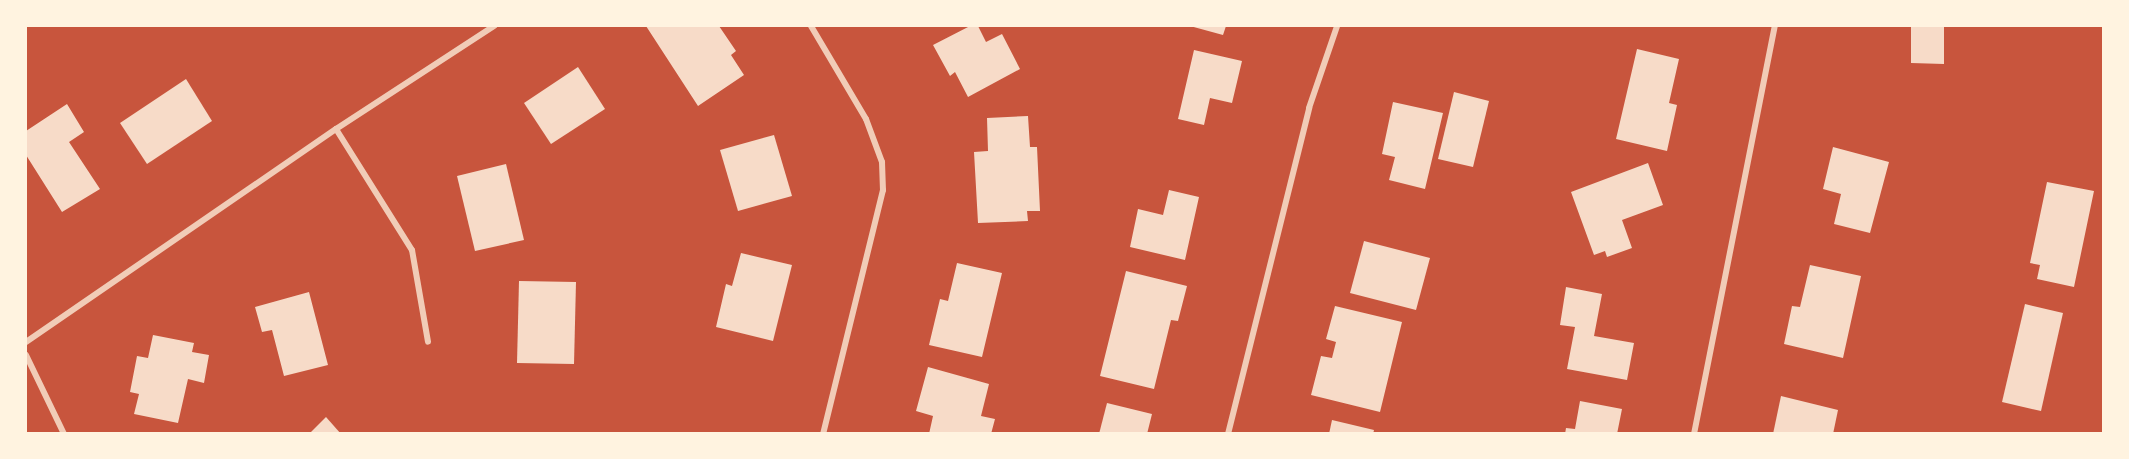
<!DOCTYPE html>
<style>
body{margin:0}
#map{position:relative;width:2129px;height:459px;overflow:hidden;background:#c8553d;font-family:"Fira Sans Condensed",sans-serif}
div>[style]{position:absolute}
.building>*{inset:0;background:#f7dbc8}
.minor>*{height:6px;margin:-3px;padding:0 3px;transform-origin:3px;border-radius:3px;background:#f1ccb7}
span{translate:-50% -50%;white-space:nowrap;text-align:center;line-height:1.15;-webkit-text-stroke:5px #fff3e0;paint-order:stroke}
.frame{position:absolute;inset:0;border:27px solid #fff3e0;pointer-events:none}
</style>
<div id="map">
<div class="building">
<div style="clip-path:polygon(646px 26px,719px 26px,736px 51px,731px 55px,744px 75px,698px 106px)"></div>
<div style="clip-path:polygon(970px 26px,978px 26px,986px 42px,1002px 34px,1020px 69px,968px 97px,955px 72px,950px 76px,933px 45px)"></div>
<div style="clip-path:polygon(1190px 26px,1226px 26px,1223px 35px)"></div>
<div style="clip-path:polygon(1911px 26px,1944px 26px,1944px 64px,1911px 63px)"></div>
<div style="clip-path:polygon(1637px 49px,1679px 59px,1669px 103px,1677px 105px,1667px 151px,1616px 139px)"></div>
<div style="clip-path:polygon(1194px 50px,1242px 61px,1232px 103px,1210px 98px,1204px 125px,1178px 119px)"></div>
<div style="clip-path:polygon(578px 67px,605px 109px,551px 144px,524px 103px)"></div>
<div style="clip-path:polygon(186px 79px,212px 121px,147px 164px,120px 123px)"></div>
<div style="clip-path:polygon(1454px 92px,1489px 101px,1473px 167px,1438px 159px)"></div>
<div style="clip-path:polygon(1393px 102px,1443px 113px,1425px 189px,1389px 180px,1395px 157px,1382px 154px)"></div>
<div style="clip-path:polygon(67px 104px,84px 132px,69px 142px,100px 189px,62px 212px,26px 155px,26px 131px)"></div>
<div style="clip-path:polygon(1028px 116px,1030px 147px,1037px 147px,1040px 211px,1027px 211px,1028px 221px,978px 223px,974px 152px,988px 151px,987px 118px)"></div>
<div style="clip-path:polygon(774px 135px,792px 196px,738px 211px,720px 150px)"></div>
<div style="clip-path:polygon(1833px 147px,1889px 162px,1870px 233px,1834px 224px,1841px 194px,1823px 189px)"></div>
<div style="clip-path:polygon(1648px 163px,1663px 205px,1622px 220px,1632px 248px,1607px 257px,1605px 251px,1594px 255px,1571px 192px)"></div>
<div style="clip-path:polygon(506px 164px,524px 240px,475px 251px,457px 176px)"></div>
<div style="clip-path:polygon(2047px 182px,2094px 191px,2074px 287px,2037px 279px,2040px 265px,2030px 263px)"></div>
<div style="clip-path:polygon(1169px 190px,1199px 197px,1185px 260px,1130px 247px,1138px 209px,1163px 215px)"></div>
<div style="clip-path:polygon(1364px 241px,1430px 258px,1416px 310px,1350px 293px)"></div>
<div style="clip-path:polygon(741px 253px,792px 265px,773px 341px,716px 327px,726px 284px,732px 286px)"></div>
<div style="clip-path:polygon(957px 263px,1002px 273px,982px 357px,929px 345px,940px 299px,948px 301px)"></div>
<div style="clip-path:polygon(1810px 265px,1861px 276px,1843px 358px,1784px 344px,1792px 306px,1800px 307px)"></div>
<div style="clip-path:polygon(1126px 271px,1187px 286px,1178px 321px,1171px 320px,1154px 389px,1100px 376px)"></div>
<div style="clip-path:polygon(519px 281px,576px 282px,574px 364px,517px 363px)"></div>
<div style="clip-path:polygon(1566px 287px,1602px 294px,1594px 336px,1634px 343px,1627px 380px,1567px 369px,1575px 327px,1560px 325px)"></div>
<div style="clip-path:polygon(309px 292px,328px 365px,284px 376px,272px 330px,262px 332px,255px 307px)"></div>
<div style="clip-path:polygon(2025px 304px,2063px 313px,2041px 411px,2002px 402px)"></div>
<div style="clip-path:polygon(1335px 306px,1402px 322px,1380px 412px,1311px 395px,1321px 356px,1332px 358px,1336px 342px,1326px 339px)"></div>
<div style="clip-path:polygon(153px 335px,194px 343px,192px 352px,209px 355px,204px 383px,188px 379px,178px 423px,134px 414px,139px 394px,130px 392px,137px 356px,148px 358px)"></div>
<div style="clip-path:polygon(928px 367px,989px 384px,981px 416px,995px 419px,991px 434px,929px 434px,933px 416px,916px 411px)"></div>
<div style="clip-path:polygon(1781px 396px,1838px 410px,1833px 434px,1773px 434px)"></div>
<div style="clip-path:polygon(1580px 401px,1622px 409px,1617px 434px,1565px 434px,1566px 428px,1575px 429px)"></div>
<div style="clip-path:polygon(1107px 403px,1152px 414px,1147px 434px,1099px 434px)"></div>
<div style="clip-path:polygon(326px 417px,341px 434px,309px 434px)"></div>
<div style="clip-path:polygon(1332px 420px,1374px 430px,1373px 434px,1329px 434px)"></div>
</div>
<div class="minor">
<div style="left:811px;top:26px;width:108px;rotate:59.4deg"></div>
<div style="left:866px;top:119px;width:46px;rotate:69.6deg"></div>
<div style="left:882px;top:162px;width:28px;rotate:88deg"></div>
<div style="left:883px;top:190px;width:251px;rotate:103.8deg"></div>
<div style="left:336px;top:129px;width:143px;rotate:57.9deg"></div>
<div style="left:412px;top:250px;width:93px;rotate:80.1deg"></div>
<div style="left:26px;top:342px;width:376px;rotate:-34.5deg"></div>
<div style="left:336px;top:129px;width:189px;rotate:-33.1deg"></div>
<div style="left:26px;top:355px;width:88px;rotate:64.3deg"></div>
<div style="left:1228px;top:434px;width:336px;rotate:-76deg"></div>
<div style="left:1309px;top:108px;width:87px;rotate:-71.1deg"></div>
<div style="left:1694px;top:434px;width:416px;rotate:-78.8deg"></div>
</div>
<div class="frame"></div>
</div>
